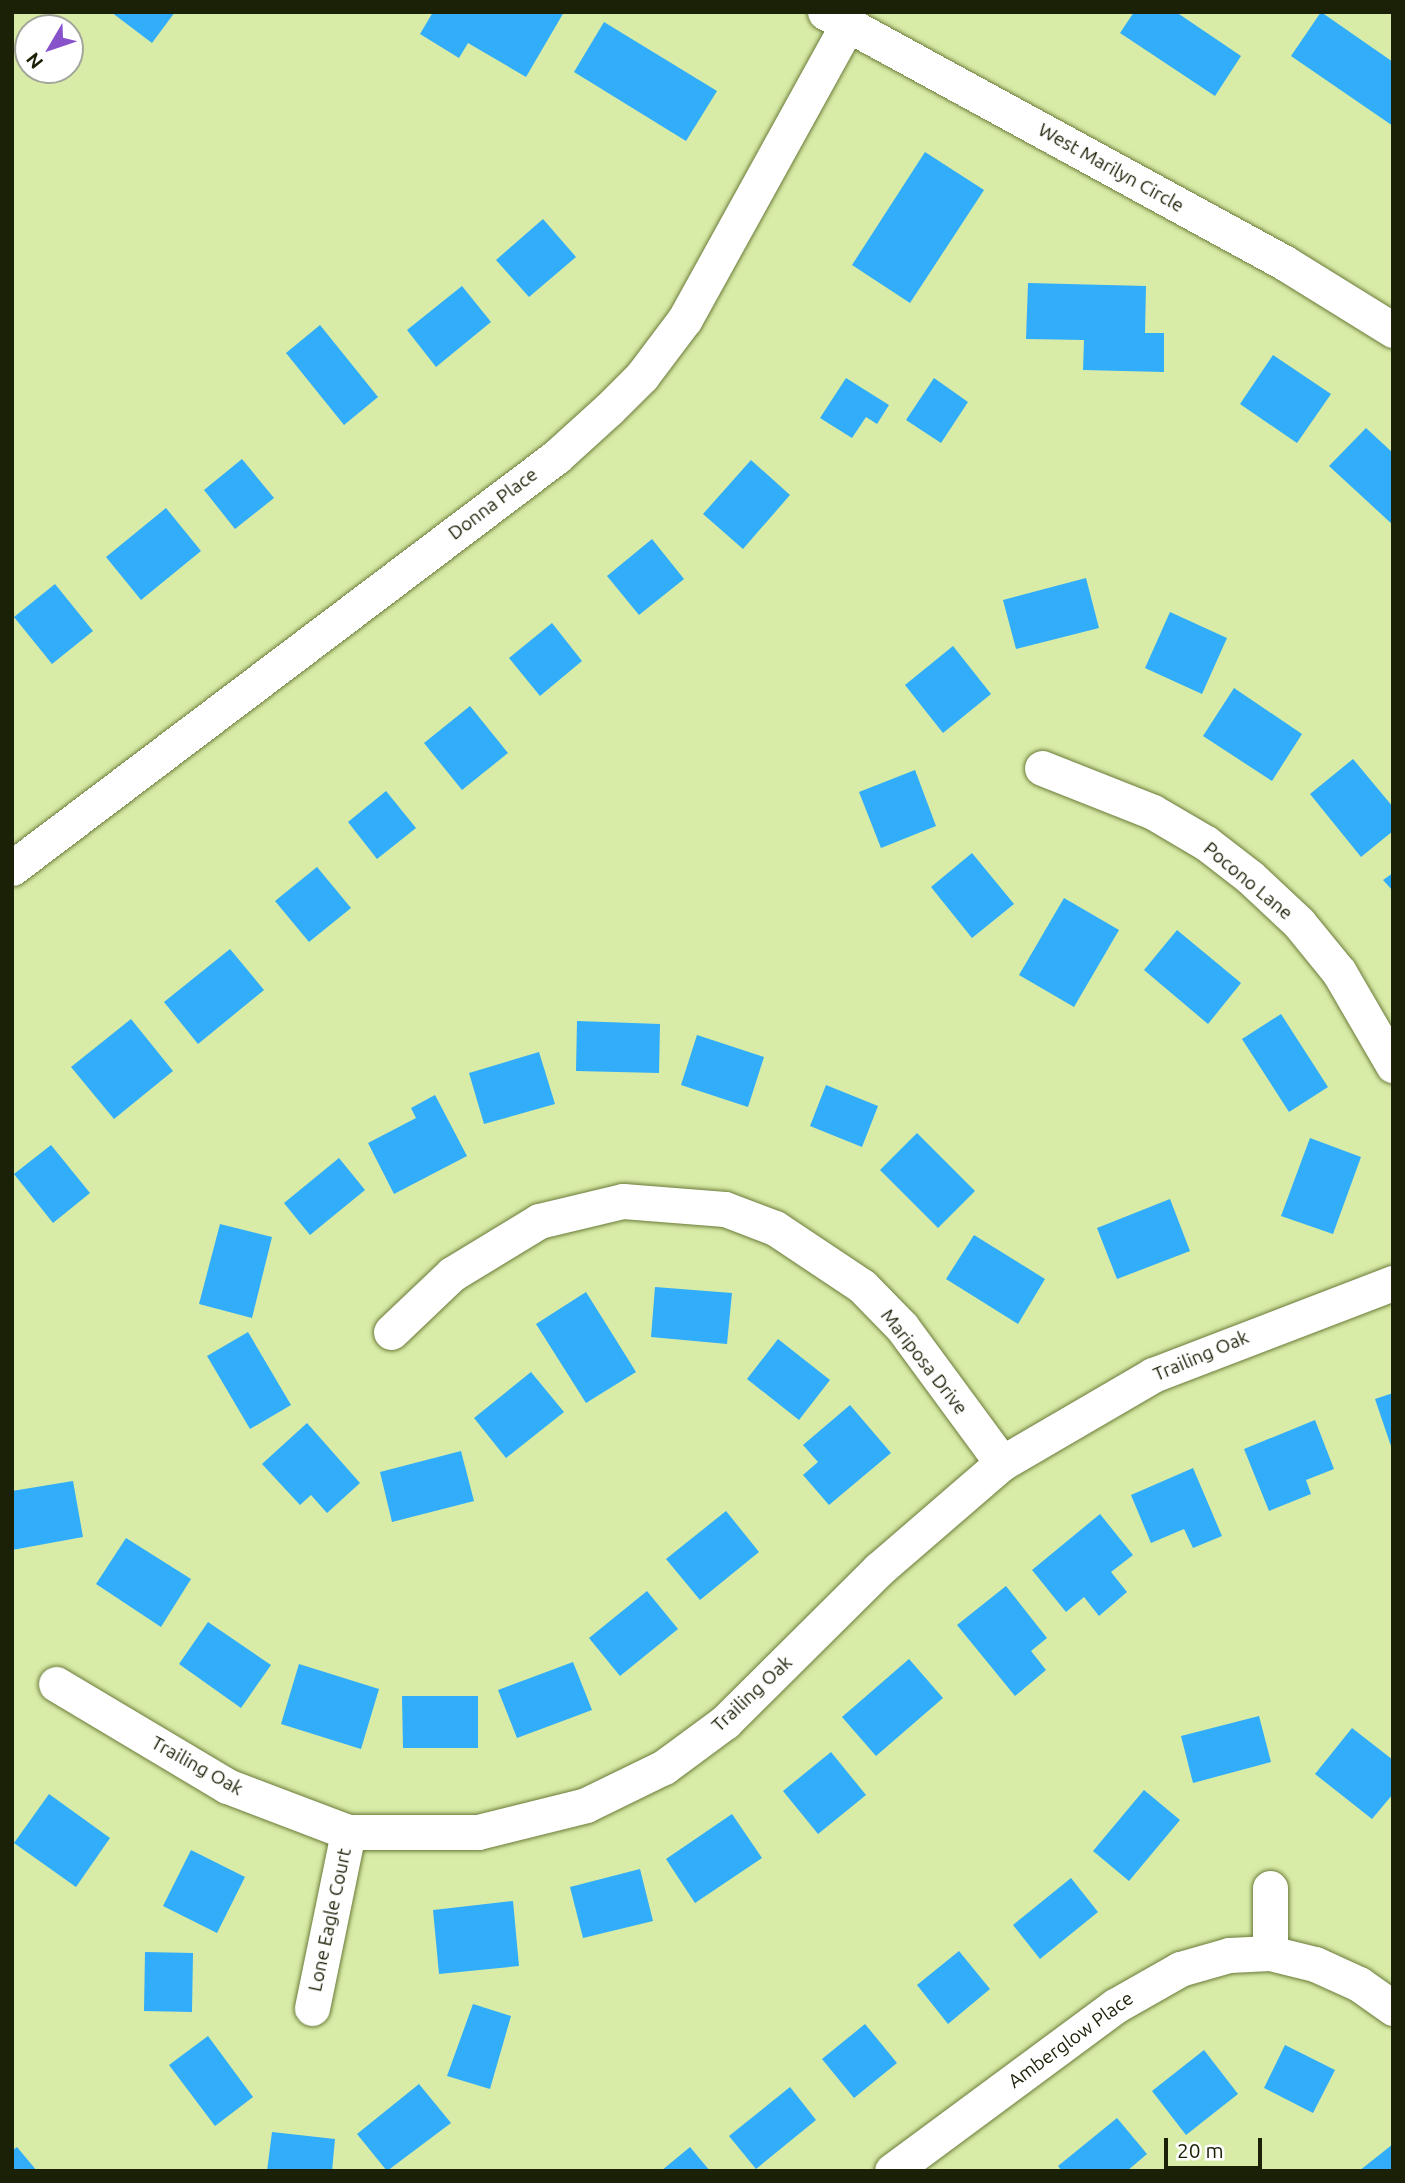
<!DOCTYPE html>
<style>
body{margin:0}
#map{position:relative;width:1405px;height:2183px;overflow:hidden;background:#d8eca7;font-family:Ubuntu,sans-serif}
div>[style]{position:absolute}
.building>*{inset:0;background:#32adf9}
.roads{filter:drop-shadow(0 0 2px #6b7b3a) drop-shadow(0 0 2px #6b7b3a)}
.minor>*{height:35px;margin:-17.5px;padding:0 17.5px;transform-origin:17.5px;border-radius:17.5px;background:#fff}
span{translate:-50% -50%;white-space:nowrap;text-align:center;line-height:1.15;-webkit-text-stroke:7px #fff;paint-order:stroke}
.street-label{font-size:19px;color:#1a2106}
.frame{position:absolute;inset:0;border:14px solid #1a2106;pointer-events:none}
.north{position:absolute;left:14px;top:14px;width:70px;height:70px;box-sizing:border-box;background:#fff;border:2px solid #a3a69b;border-radius:50%;rotate:231deg;font-size:19px;font-weight:700;line-height:28px;text-align:center;color:#1a2106}
.north::after{content:'';display:block;margin:auto;width:24px;height:32px;background:#8852ca;clip-path:polygon(50% 0,100% 100%,50% 72%,0 100%)}
.scale{position:absolute;left:1164px;top:2138px;width:98px;height:32px;box-sizing:border-box;border:4px solid #1a2106;border-top:0;padding-left:9px;font-size:21px;line-height:24px;white-space:nowrap;color:#1a2106;-webkit-text-stroke:5px #fff;paint-order:stroke}
</style>
<div id="map">
<div class="building">
<div style="clip-path:polygon(111px 12px,175px 12px,152px 43px)"></div>
<div style="clip-path:polygon(433px 12px,564px 12px,526px 77px,468px 43px,459px 58px,420px 34px)"></div>
<div style="clip-path:polygon(1134px 12px,1176px 12px,1241px 56px,1215px 96px,1120px 33px)"></div>
<div style="clip-path:polygon(1321px 12px,1393px 62px,1393px 126px,1291px 56px)"></div>
<div style="clip-path:polygon(604px 22px,717px 91px,686px 141px,574px 72px)"></div>
<div style="clip-path:polygon(925px 152px,984px 190px,910px 303px,852px 265px)"></div>
<div style="clip-path:polygon(543px 219px,576px 257px,529px 297px,496px 260px)"></div>
<div style="clip-path:polygon(1028px 283px,1146px 286px,1145px 333px,1164px 333px,1164px 372px,1083px 370px,1084px 340px,1026px 339px)"></div>
<div style="clip-path:polygon(462px 286px,491px 322px,436px 367px,407px 330px)"></div>
<div style="clip-path:polygon(320px 325px,378px 397px,344px 425px,286px 353px)"></div>
<div style="clip-path:polygon(1273px 355px,1331px 394px,1297px 443px,1240px 404px)"></div>
<div style="clip-path:polygon(846px 378px,889px 405px,877px 424px,866px 417px,852px 438px,820px 418px)"></div>
<div style="clip-path:polygon(934px 378px,968px 402px,941px 443px,906px 420px)"></div>
<div style="clip-path:polygon(1366px 428px,1393px 453px,1393px 525px,1329px 466px)"></div>
<div style="clip-path:polygon(242px 459px,274px 498px,235px 529px,204px 490px)"></div>
<div style="clip-path:polygon(751px 460px,790px 495px,743px 549px,703px 514px)"></div>
<div style="clip-path:polygon(166px 508px,201px 551px,141px 600px,106px 557px)"></div>
<div style="clip-path:polygon(652px 539px,684px 579px,639px 615px,607px 576px)"></div>
<div style="clip-path:polygon(1086px 578px,1099px 628px,1016px 649px,1003px 600px)"></div>
<div style="clip-path:polygon(55px 584px,93px 631px,52px 664px,14px 617px)"></div>
<div style="clip-path:polygon(1170px 612px,1227px 638px,1202px 694px,1145px 668px)"></div>
<div style="clip-path:polygon(552px 623px,582px 661px,540px 696px,509px 658px)"></div>
<div style="clip-path:polygon(953px 646px,991px 694px,943px 733px,905px 685px)"></div>
<div style="clip-path:polygon(1234px 688px,1302px 734px,1272px 781px,1203px 736px)"></div>
<div style="clip-path:polygon(470px 706px,508px 753px,462px 790px,424px 743px)"></div>
<div style="clip-path:polygon(1353px 759px,1393px 807px,1393px 831px,1361px 857px,1310px 794px)"></div>
<div style="clip-path:polygon(915px 770px,936px 826px,881px 848px,859px 792px)"></div>
<div style="clip-path:polygon(386px 791px,416px 828px,377px 859px,348px 822px)"></div>
<div style="clip-path:polygon(972px 853px,1014px 904px,972px 938px,931px 887px)"></div>
<div style="clip-path:polygon(317px 867px,351px 908px,309px 942px,275px 901px)"></div>
<div style="clip-path:polygon(1393px 873px,1393px 891px,1383px 880px)"></div>
<div style="clip-path:polygon(1064px 898px,1119px 930px,1074px 1007px,1019px 975px)"></div>
<div style="clip-path:polygon(1177px 930px,1241px 983px,1208px 1024px,1144px 970px)"></div>
<div style="clip-path:polygon(230px 949px,264px 990px,198px 1044px,164px 1002px)"></div>
<div style="clip-path:polygon(1281px 1014px,1328px 1087px,1289px 1112px,1242px 1039px)"></div>
<div style="clip-path:polygon(131px 1019px,173px 1071px,114px 1119px,71px 1067px)"></div>
<div style="clip-path:polygon(577px 1021px,660px 1024px,659px 1073px,576px 1071px)"></div>
<div style="clip-path:polygon(697px 1035px,764px 1057px,748px 1107px,681px 1085px)"></div>
<div style="clip-path:polygon(539px 1052px,555px 1104px,484px 1124px,469px 1073px)"></div>
<div style="clip-path:polygon(826px 1085px,878px 1106px,862px 1147px,810px 1126px)"></div>
<div style="clip-path:polygon(435px 1095px,467px 1156px,394px 1194px,368px 1143px,416px 1118px,411px 1108px)"></div>
<div style="clip-path:polygon(917px 1133px,975px 1191px,938px 1228px,880px 1170px)"></div>
<div style="clip-path:polygon(1310px 1138px,1361px 1157px,1333px 1234px,1281px 1216px)"></div>
<div style="clip-path:polygon(51px 1145px,90px 1193px,53px 1223px,14px 1174px)"></div>
<div style="clip-path:polygon(339px 1158px,365px 1190px,310px 1235px,284px 1203px)"></div>
<div style="clip-path:polygon(1170px 1199px,1190px 1251px,1117px 1279px,1097px 1228px)"></div>
<div style="clip-path:polygon(220px 1224px,272px 1237px,252px 1318px,199px 1304px)"></div>
<div style="clip-path:polygon(974px 1235px,1045px 1279px,1018px 1324px,946px 1279px)"></div>
<div style="clip-path:polygon(655px 1287px,732px 1293px,727px 1344px,651px 1337px)"></div>
<div style="clip-path:polygon(586px 1292px,636px 1372px,586px 1403px,536px 1324px)"></div>
<div style="clip-path:polygon(248px 1332px,291px 1405px,250px 1429px,207px 1356px)"></div>
<div style="clip-path:polygon(778px 1339px,830px 1380px,799px 1420px,747px 1379px)"></div>
<div style="clip-path:polygon(531px 1372px,564px 1412px,506px 1458px,474px 1418px)"></div>
<div style="clip-path:polygon(1393px 1393px,1393px 1449px,1392px 1449px,1375px 1399px)"></div>
<div style="clip-path:polygon(850px 1405px,891px 1453px,829px 1505px,803px 1475px,818px 1462px,803px 1445px)"></div>
<div style="clip-path:polygon(1315px 1420px,1334px 1469px,1306px 1480px,1311px 1494px,1269px 1511px,1244px 1449px)"></div>
<div style="clip-path:polygon(307px 1423px,360px 1483px,327px 1513px,311px 1495px,300px 1505px,262px 1464px)"></div>
<div style="clip-path:polygon(461px 1451px,474px 1501px,392px 1522px,380px 1472px)"></div>
<div style="clip-path:polygon(1193px 1468px,1222px 1536px,1193px 1548px,1184px 1529px,1151px 1543px,1131px 1495px)"></div>
<div style="clip-path:polygon(73px 1481px,83px 1537px,12px 1550px,12px 1491px)"></div>
<div style="clip-path:polygon(726px 1511px,759px 1552px,700px 1600px,666px 1559px)"></div>
<div style="clip-path:polygon(1100px 1514px,1133px 1555px,1111px 1572px,1127px 1592px,1099px 1616px,1084px 1597px,1066px 1612px,1032px 1570px)"></div>
<div style="clip-path:polygon(126px 1538px,191px 1579px,161px 1627px,96px 1584px)"></div>
<div style="clip-path:polygon(1006px 1586px,1047px 1638px,1031px 1651px,1046px 1670px,1015px 1696px,957px 1625px)"></div>
<div style="clip-path:polygon(647px 1591px,678px 1629px,620px 1676px,589px 1638px)"></div>
<div style="clip-path:polygon(208px 1622px,271px 1665px,241px 1708px,179px 1664px)"></div>
<div style="clip-path:polygon(909px 1659px,943px 1698px,876px 1756px,842px 1717px)"></div>
<div style="clip-path:polygon(573px 1662px,592px 1710px,517px 1738px,498px 1690px)"></div>
<div style="clip-path:polygon(299px 1664px,379px 1689px,361px 1749px,281px 1724px)"></div>
<div style="clip-path:polygon(402px 1696px,478px 1696px,478px 1748px,403px 1748px)"></div>
<div style="clip-path:polygon(1259px 1716px,1271px 1762px,1193px 1783px,1181px 1736px)"></div>
<div style="clip-path:polygon(1352px 1728px,1393px 1760px,1393px 1794px,1372px 1819px,1315px 1774px)"></div>
<div style="clip-path:polygon(831px 1752px,866px 1795px,818px 1834px,783px 1791px)"></div>
<div style="clip-path:polygon(1144px 1790px,1180px 1820px,1129px 1881px,1093px 1851px)"></div>
<div style="clip-path:polygon(49px 1794px,110px 1838px,76px 1887px,14px 1843px)"></div>
<div style="clip-path:polygon(732px 1814px,762px 1858px,695px 1903px,666px 1859px)"></div>
<div style="clip-path:polygon(191px 1850px,245px 1877px,217px 1933px,163px 1906px)"></div>
<div style="clip-path:polygon(640px 1869px,653px 1921px,583px 1938px,570px 1887px)"></div>
<div style="clip-path:polygon(1071px 1878px,1098px 1912px,1040px 1959px,1013px 1925px)"></div>
<div style="clip-path:polygon(513px 1901px,519px 1966px,439px 1974px,433px 1910px)"></div>
<div style="clip-path:polygon(959px 1951px,990px 1989px,948px 2024px,917px 1985px)"></div>
<div style="clip-path:polygon(145px 1952px,193px 1953px,192px 2012px,144px 2011px)"></div>
<div style="clip-path:polygon(473px 2004px,511px 2016px,490px 2089px,447px 2076px)"></div>
<div style="clip-path:polygon(865px 2024px,897px 2063px,854px 2098px,822px 2059px)"></div>
<div style="clip-path:polygon(208px 2036px,253px 2097px,215px 2126px,169px 2065px)"></div>
<div style="clip-path:polygon(1285px 2045px,1335px 2070px,1313px 2113px,1264px 2088px)"></div>
<div style="clip-path:polygon(1204px 2050px,1238px 2094px,1186px 2135px,1152px 2091px)"></div>
<div style="clip-path:polygon(419px 2084px,451px 2123px,387px 2171px,357px 2134px)"></div>
<div style="clip-path:polygon(790px 2087px,816px 2120px,756px 2169px,729px 2136px)"></div>
<div style="clip-path:polygon(1117px 2118px,1147px 2154px,1127px 2171px,1062px 2171px,1058px 2166px)"></div>
<div style="clip-path:polygon(272px 2132px,335px 2139px,332px 2171px,267px 2171px)"></div>
<div style="clip-path:polygon(1393px 2144px,1393px 2171px,1359px 2171px)"></div>
<div style="clip-path:polygon(17px 2147px,37px 2171px,12px 2171px,12px 2151px)"></div>
<div style="clip-path:polygon(690px 2147px,710px 2171px,661px 2171px)"></div>
</div>
<div class="roads">
<div class="minor">
<div style="left:825px;top:12px;width:524px;rotate:28.62deg"></div>
<div style="left:1285px;top:263px;width:127px;rotate:31.8deg"></div>
<div style="left:1042px;top:768px;width:119px;rotate:21.6deg"></div>
<div style="left:1153px;top:812px;width:61px;rotate:30.3deg"></div>
<div style="left:1206px;top:843px;width:56px;rotate:37.7deg"></div>
<div style="left:1250px;top:877px;width:67px;rotate:43.2deg"></div>
<div style="left:1299px;top:923px;width:63px;rotate:50.8deg"></div>
<div style="left:1339px;top:972px;width:108px;rotate:59.9deg"></div>
<div style="left:12px;top:868px;width:682px;rotate:-37.07deg"></div>
<div style="left:556px;top:457px;width:72px;rotate:-42.2deg"></div>
<div style="left:609px;top:409px;width:47px;rotate:-45deg"></div>
<div style="left:642px;top:376px;width:71px;rotate:-53deg"></div>
<div style="left:685px;top:319px;width:336px;rotate:-61.1deg"></div>
<div style="left:391px;top:1332px;width:84px;rotate:-43.6deg"></div>
<div style="left:452px;top:1274px;width:102px;rotate:-31.3deg"></div>
<div style="left:539px;top:1221px;width:86px;rotate:-13.4deg"></div>
<div style="left:623px;top:1201px;width:102px;rotate:4.5deg"></div>
<div style="left:725px;top:1209px;width:53px;rotate:20.8deg"></div>
<div style="left:775px;top:1228px;width:105px;rotate:33.7deg"></div>
<div style="left:862px;top:1286px;width:57px;rotate:45.7deg"></div>
<div style="left:902px;top:1327px;width:169px;rotate:53.7deg"></div>
<div style="left:56px;top:1684px;width:199px;rotate:30.8deg"></div>
<div style="left:227px;top:1786px;width:129px;rotate:20.8deg"></div>
<div style="left:348px;top:1832px;width:130px"></div>
<div style="left:478px;top:1832px;width:111px;rotate:-14deg"></div>
<div style="left:586px;top:1805px;width:87px;rotate:-26deg"></div>
<div style="left:664px;top:1767px;width:76px;rotate:-36.4deg"></div>
<div style="left:725px;top:1722px;width:217px;rotate:-44.8deg"></div>
<div style="left:879px;top:1569px;width:162px;rotate:-40.8deg"></div>
<div style="left:1002px;top:1463px;width:175px;rotate:-30.2deg"></div>
<div style="left:1153px;top:1375px;width:257px;rotate:-21deg"></div>
<div style="left:1270px;top:1953px;width:65px;rotate:-90deg"></div>
<div style="left:312px;top:2008px;width:180px;rotate:-78.4deg"></div>
<div style="left:892px;top:2171px;width:277px;rotate:-36.5deg"></div>
<div style="left:1115px;top:2006px;width:75px;rotate:-29.6deg"></div>
<div style="left:1180px;top:1969px;width:51px;rotate:-15.9deg"></div>
<div style="left:1229px;top:1955px;width:41px;rotate:-2.8deg"></div>
<div style="left:1270px;top:1953px;width:46px;rotate:13.7deg"></div>
<div style="left:1315px;top:1964px;width:48px;rotate:24.4deg"></div>
<div style="left:1359px;top:1984px;width:42px;rotate:35.2deg"></div>
</div>
</div>
<div class="street-label">
<span style="left:1111px;top:168px;rotate:29deg">West Marilyn Circle</span>
<span style="left:493px;top:504px;rotate:-37deg">Donna Place</span>
<span style="left:1248px;top:881px;rotate:40deg">Pocono Lane</span>
<span style="left:1201px;top:1356px;rotate:-23deg">Trailing Oak</span>
<span style="left:924px;top:1362px;rotate:52deg">Mariposa Drive</span>
<span style="left:752px;top:1694px;rotate:-43deg">Trailing Oak</span>
<span style="left:197px;top:1766px;rotate:29deg">Trailing Oak</span>
<span style="left:330px;top:1920px;rotate:-78deg">Lone Eagle Court</span>
<span style="left:1071px;top:2040px;rotate:-36deg">Amberglow Place</span>
</div>
<div class="frame"></div>
<div class="north">N</div>
<div class="scale">20 m</div>
</div>
